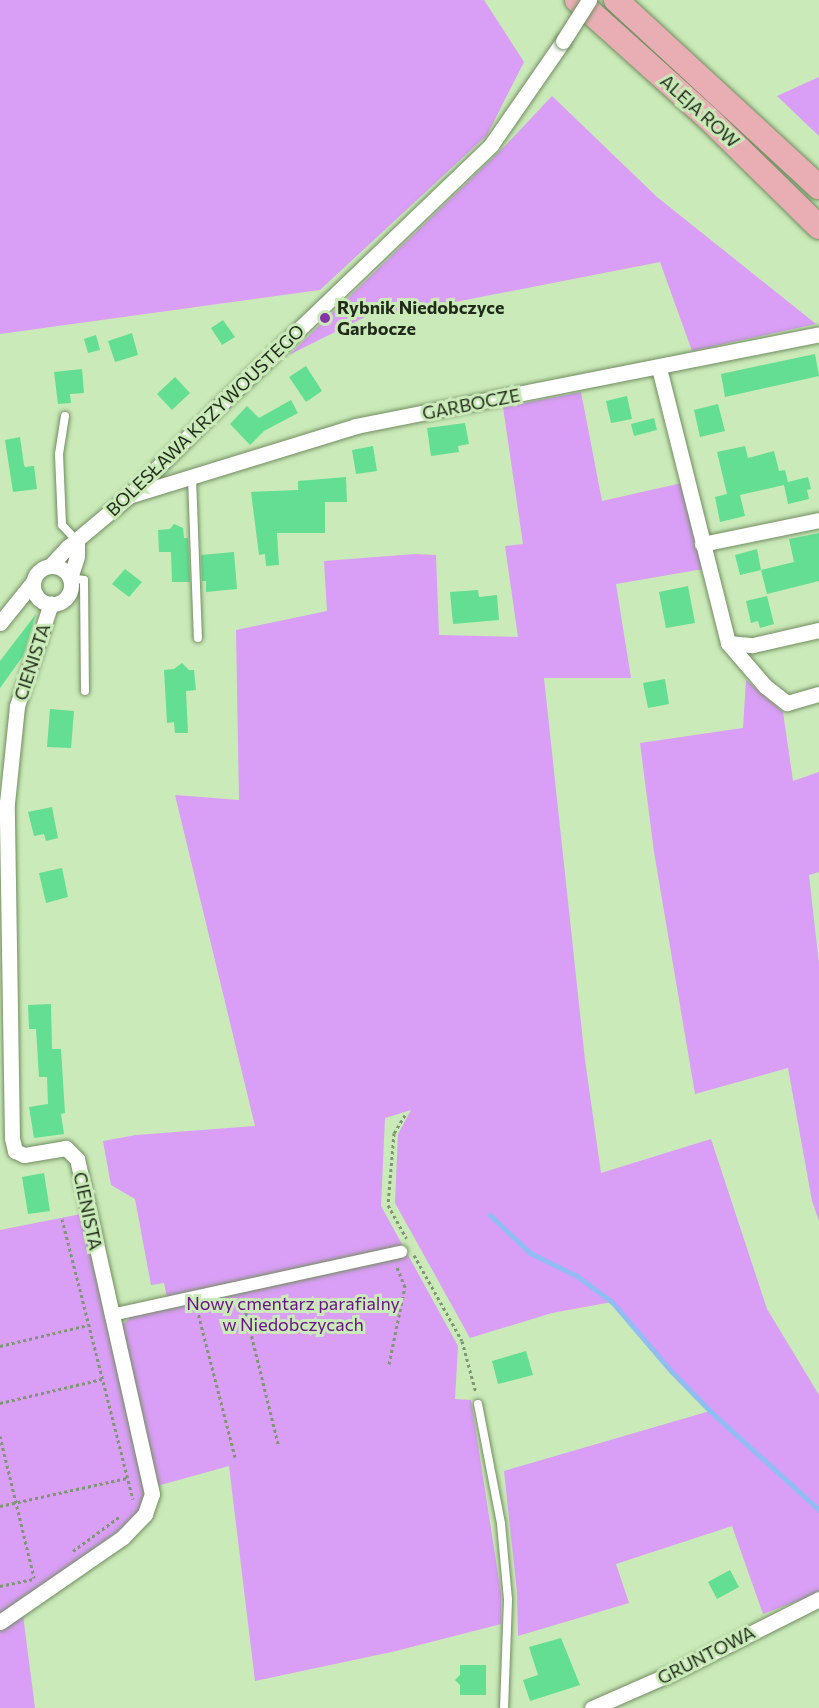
<!DOCTYPE html>
<meta charset="utf-8">
<style>
body{margin:0}
#map{position:relative;width:819px;height:1708px;overflow:hidden;background:#cbeab9;font-family:Commissioner,sans-serif}
div>[style]{position:absolute}
.green>*{inset:0;background:#d99ef5}
.stream>*{height:5px;margin:-2.5px;padding:0 2.5px;transform-origin:2.5px;border-radius:2.5px;background:#91bdf4}
.building>*{inset:0;background:#63de93}
.path>*{height:3px;margin-top:-1.5px;transform-origin:0;background:repeating-linear-gradient(90deg,#7f9672 0 3px,transparent 0 6px)}
.roads{filter:drop-shadow(0 0 2px #718d61) drop-shadow(0 0 2px #718d61)}
.service>*{height:8px;margin:-4px;padding:0 4px;transform-origin:4px;border-radius:4px;background:#fff}
.pedestrian>*{height:12px;margin:-6px;padding:0 6px;transform-origin:6px;border-radius:6px;background:#fff}
.minor>*{height:15px;margin:-7.5px;padding:0 7.5px;transform-origin:7.5px;border-radius:7.5px;background:#fff}
.minor>.ring{margin:-7.5px;padding:0;box-sizing:content-box;background:none;border:15px solid #fff;border-radius:50%}
.primary>*{height:24px;margin:-12px;padding:0 12px;transform-origin:12px;border-radius:12px;background:#e8aeb4}
.bridges{filter:drop-shadow(0 0 2px #718d61) drop-shadow(0 0 2px #718d61)}
.minor-bridge>*{height:15px;margin:-7.5px;padding:0 7.5px;transform-origin:7.5px;border-radius:7.5px;background:#fff}
.dots>*{width:16px;height:16px;translate:-50% -50%;box-sizing:border-box;border:3px solid #cbeab9;border-radius:50%}
span{translate:-50% -50%;white-space:nowrap;text-align:center;line-height:1.15;-webkit-text-stroke:6px #cbeab9;paint-order:stroke}
.street-label{font-size:18px;color:#1f2b18}
.poi-label{font-size:18px;color:#1f2b18;font-weight:700}
.left{translate:0 -50%;text-align:left}
.park-label{font-size:18px;color:#6b128b}
</style>
<div id="map">
<div class="green">
<div style="clip-path:polygon(0 0,484px 0,524px 62px,487px 135px,320px 290px,0 334px)"></div>
<div style="clip-path:polygon(819px 77px,819px 136px,777px 96px)"></div>
<div style="clip-path:polygon(552px 96px,657px 197px,816px 324px,692px 351px,660px 262px,394px 314px,395px 302px,289px 355px,504px 147px)"></div>
<div style="clip-path:polygon(581px 392px,602px 501px,682px 483px,703px 569px,616px 584px,631px 678px,544px 678px,585px 1060px,601px 1173px,711px 1139px,767px 1309px,819px 1395px,819px 1593px,763px 1614px,732px 1526px,616px 1564px,629px 1603px,518px 1636px,517px 1592px,504px 1471px,710px 1411px,671px 1371px,612px 1302px,552px 1313px,470px 1338px,395px 1203px,398px 1134px,411px 1110px,385px 1118px,381px 1206px,458px 1346px,455px 1399px,471px 1400px,501px 1593px,501px 1624px,396px 1651px,255px 1681px,229px 1466px,157px 1486px,118px 1328px,129px 1319px,126px 1306px,167px 1297px,164px 1283px,151px 1285px,135px 1199px,111px 1185px,103px 1141px,136px 1135px,255px 1126px,175px 795px,239px 800px,236px 630px,327px 611px,324px 561px,415px 554px,436px 555px,439px 635px,518px 637px,505px 546px,523px 544px,503px 407px)"></div>
<div style="clip-path:polygon(746px 680px,783px 712px,793px 781px,819px 772px,819px 872px,809px 875px,819px 964px,819px 1221px,812px 1201px,788px 1068px,695px 1094px,654px 852px,640px 743px,743px 728px)"></div>
<div style="clip-path:polygon(81px 1214px,146px 1495px,137px 1518px,0 1615px,0 1230px)"></div>
<div style="clip-path:polygon(23px 1615px,35px 1708px,0 1708px,0 1630px)"></div>
</div>
<div class="stream">
<div style="left:490px;top:1215px;width:55px;rotate:43.5deg"></div>
<div style="left:530px;top:1253px;width:52px;rotate:26.1deg"></div>
<div style="left:577px;top:1276px;width:44px;rotate:36.6deg"></div>
<div style="left:612px;top:1302px;width:91px;rotate:49.5deg"></div>
<div style="left:671px;top:1371px;width:56px;rotate:45.7deg"></div>
<div style="left:710px;top:1411px;width:147px;rotate:42.2deg"></div>
</div>
<div class="building">
<div style="clip-path:polygon(223px 320px,235px 337px,222px 345px,211px 328px)"></div>
<div style="clip-path:polygon(132px 333px,138px 355px,115px 362px,108px 341px)"></div>
<div style="clip-path:polygon(96px 335px,100px 350px,88px 353px,84px 339px)"></div>
<div style="clip-path:polygon(815px 354px,819px 376px,725px 397px,721px 374px)"></div>
<div style="clip-path:polygon(306px 366px,322px 391px,306px 402px,289px 377px)"></div>
<div style="clip-path:polygon(82px 369px,84px 393px,70px 394px,71px 403px,58px 404px,54px 372px)"></div>
<div style="clip-path:polygon(175px 377px,190px 393px,172px 410px,157px 394px)"></div>
<div style="clip-path:polygon(627px 396px,632px 419px,611px 423px,606px 401px)"></div>
<div style="clip-path:polygon(291px 400px,298px 413px,264px 431px,250px 445px,230px 424px,247px 406px,259px 418px)"></div>
<div style="clip-path:polygon(718px 404px,725px 431px,700px 437px,694px 410px)"></div>
<div style="clip-path:polygon(654px 418px,657px 430px,634px 436px,631px 424px)"></div>
<div style="clip-path:polygon(465px 423px,469px 444px,458px 446px,459px 452px,431px 456px,427px 428px)"></div>
<div style="clip-path:polygon(20px 437px,24px 465px,25px 467px,34px 466px,37px 489px,13px 492px,5px 440px)"></div>
<div style="clip-path:polygon(373px 446px,377px 471px,356px 474px,352px 450px)"></div>
<div style="clip-path:polygon(745px 446px,748px 458px,774px 451px,779px 471px,785px 470px,788px 482px,808px 477px,811px 489px,807px 490px,809px 499px,788px 504px,784px 485px,740px 495px,745px 516px,720px 522px,715px 497px,727px 494px,717px 452px)"></div>
<div style="clip-path:polygon(346px 477px,347px 502px,325px 502px,325px 533px,277px 533px,279px 565px,266px 566px,265px 554px,259px 555px,251px 492px,298px 490px,298px 481px)"></div>
<div style="clip-path:polygon(174px 524px,183px 528px,184px 538px,188px 538px,190px 582px,172px 582px,171px 552px,159px 552px,158px 530px,170px 529px)"></div>
<div style="clip-path:polygon(819px 533px,819px 581px,767px 594px,761px 570px,794px 562px,789px 539px)"></div>
<div style="clip-path:polygon(757px 549px,761px 570px,740px 575px,735px 555px)"></div>
<div style="clip-path:polygon(234px 552px,237px 589px,206px 592px,206px 581px,202px 581px,201px 555px)"></div>
<div style="clip-path:polygon(125px 569px,142px 582px,129px 597px,112px 584px)"></div>
<div style="clip-path:polygon(688px 586px,695px 623px,666px 628px,659px 592px)"></div>
<div style="clip-path:polygon(478px 590px,479px 597px,497px 595px,499px 620px,453px 624px,450px 592px)"></div>
<div style="clip-path:polygon(767px 596px,774px 624px,760px 628px,758px 621px,751px 623px,746px 601px)"></div>
<div style="clip-path:polygon(36px 614px,23px 656px,0 688px,0 661px)"></div>
<div style="clip-path:polygon(182px 663px,189px 670px,194px 670px,196px 690px,186px 691px,188px 733px,175px 733px,174px 722px,167px 723px,164px 670px,174px 669px)"></div>
<div style="clip-path:polygon(665px 679px,669px 704px,648px 708px,643px 683px)"></div>
<div style="clip-path:polygon(50px 709px,74px 711px,71px 748px,47px 747px)"></div>
<div style="clip-path:polygon(52px 807px,58px 838px,46px 841px,44px 834px,34px 836px,28px 812px)"></div>
<div style="clip-path:polygon(62px 868px,68px 897px,46px 903px,39px 873px)"></div>
<div style="clip-path:polygon(51px 1004px,52px 1049px,61px 1049px,65px 1113px,61px 1114px,64px 1134px,34px 1138px,29px 1107px,48px 1104px,47px 1077px,39px 1077px,36px 1029px,29px 1029px,28px 1005px)"></div>
<div style="clip-path:polygon(44px 1173px,50px 1211px,28px 1214px,22px 1177px)"></div>
<div style="clip-path:polygon(526px 1351px,533px 1375px,498px 1384px,492px 1361px)"></div>
<div style="clip-path:polygon(730px 1570px,739px 1587px,717px 1599px,708px 1582px)"></div>
<div style="clip-path:polygon(561px 1638px,580px 1685px,530px 1701px,523px 1680px,538px 1675px,529px 1647px)"></div>
<div style="clip-path:polygon(460px 1665px,486px 1665px,486px 1695px,460px 1695px,460px 1685px,455px 1680px,460px 1675px)"></div>
</div>
<div class="path">
<div style="left:405px;top:1115px;width:21px;rotate:121deg"></div>
<div style="left:394px;top:1133px;width:72px;rotate:94.8deg"></div>
<div style="left:388px;top:1205px;width:38px;rotate:61deg"></div>
<div style="left:62px;top:1219px;width:289px;rotate:75.8deg"></div>
<div style="left:414px;top:1255px;width:98px;rotate:60.8deg"></div>
<div style="left:462px;top:1341px;width:54px;rotate:74.9deg"></div>
<div style="left:243px;top:1301px;width:147px;rotate:76.2deg"></div>
<div style="left:197px;top:1309px;width:153px;rotate:75.6deg"></div>
<div style="left:0;top:1346px;width:90px;rotate:-13.4deg"></div>
<div style="left:389px;top:1364px;width:79px;rotate:-78.3deg"></div>
<div style="left:405px;top:1287px;width:22px;rotate:-112deg"></div>
<div style="left:0;top:1403px;width:105px;rotate:-13.2deg"></div>
<div style="left:0;top:1436px;width:146px;rotate:76.5deg"></div>
<div style="left:0;top:1506px;width:130px;rotate:-12.4deg"></div>
<div style="left:73px;top:1551px;width:57px;rotate:-36.5deg"></div>
<div style="left:0;top:1586px;width:34px;rotate:-12deg"></div>
</div>
<div class="roads">
<div class="service">
<div style="left:65px;top:416px;width:38px;rotate:99deg"></div>
<div style="left:59px;top:454px;width:71px;rotate:87.6deg"></div>
<div style="left:62px;top:525px;width:22px;rotate:47deg"></div>
<div style="left:192px;top:477px;width:161px;rotate:87.9deg"></div>
<div style="left:70px;top:578px;width:14px;rotate:8deg"></div>
<div style="left:84px;top:580px;width:111px;rotate:89.5deg"></div>
<div style="left:478px;top:1404px;width:122px;rotate:79.1deg"></div>
<div style="left:501px;top:1524px;width:76px;rotate:84.7deg"></div>
<div style="left:508px;top:1600px;width:108px;rotate:92.1deg"></div>
</div>
<div class="pedestrian">
<div style="left:111px;top:1315px;width:297px;rotate:-12.3deg"></div>
</div>
<div class="minor">
<div style="left:659px;top:368px;width:284px;rotate:75.9deg"></div>
<div style="left:728px;top:643px;width:25px;rotate:5deg"></div>
<div style="left:753px;top:645px;width:68px;rotate:-12.8deg"></div>
<div style="left:132px;top:495px;width:234px;rotate:-17.1deg"></div>
<div style="left:356px;top:426px;width:472px;rotate:-11.2deg"></div>
<div style="left:702px;top:544px;width:119px;rotate:-11.6deg"></div>
<div style="left:50px;top:566px;width:26px;rotate:-47deg"></div>
<div style="left:68px;top:547px;width:80px;rotate:-39.9deg"></div>
<div style="left:129px;top:496px;width:127px;rotate:-45deg"></div>
<div style="left:219px;top:406px;width:377px;rotate:-43.8deg"></div>
<div style="left:491px;top:145px;width:126px;rotate:-55.3deg"></div>
<div class="ring" style="left:33px;top:566px;width:23px;height:23px"></div>
<div style="left:70px;top:578px;width:23px;rotate:-72deg"></div>
<div style="left:77px;top:556px;width:15px;rotate:-90deg"></div>
<div style="left:0;top:623px;width:53px;rotate:-51.2deg"></div>
<div style="left:728px;top:643px;width:57px;rotate:49.3deg"></div>
<div style="left:765px;top:686px;width:28px;rotate:38deg"></div>
<div style="left:787px;top:703px;width:33px;rotate:-16deg"></div>
<div style="left:0;top:1622px;width:150px;rotate:-34.6deg"></div>
<div style="left:123px;top:1537px;width:32px;rotate:-46deg"></div>
<div style="left:145px;top:1514px;width:21px;rotate:-71deg"></div>
<div style="left:152px;top:1494px;width:343px;rotate:-102.6deg"></div>
<div style="left:77px;top:1159px;width:16px;rotate:-135deg"></div>
<div style="left:66px;top:1148px;width:43px;rotate:170.5deg"></div>
<div style="left:24px;top:1155px;width:10px;rotate:-156deg"></div>
<div style="left:15px;top:1151px;width:13px;rotate:-103deg"></div>
<div style="left:12px;top:1138px;width:335px;rotate:-90.9deg"></div>
<div style="left:7px;top:803px;width:98px;rotate:-84.1deg"></div>
<div style="left:17px;top:706px;width:108px;rotate:-71.7deg"></div>
<div style="left:592px;top:1708px;width:87px;rotate:-23.6deg"></div>
<div style="left:672px;top:1673px;width:165px;rotate:-26.7deg"></div>
</div>
<div class="primary">
<div style="left:577px;top:0;width:175px;rotate:42deg"></div>
<div style="left:707px;top:117px;width:157px;rotate:44.5deg"></div>
<div style="left:616px;top:0;width:276px;rotate:42.7deg"></div>
</div>
</div>
<div class="bridges">
<div class="minor-bridge">
<div style="left:563px;top:41px;width:49px;rotate:-57.6deg"></div>
</div>
</div>
<div class="dots">
<div style="left:325px;top:318px;background:#8536a6"></div>
</div>
<div class="street-label">
<span style="left:700px;top:111px;rotate:42deg">ALEJA ROW</span>
<span style="left:471px;top:404px;rotate:-11deg">GARBOCZE</span>
<span style="left:205px;top:420px;rotate:-44deg">BOLESŁAWA KRZYWOUSTEGO</span>
<span style="left:32px;top:662px;rotate:-72deg">CIENISTA</span>
<span style="left:88px;top:1211px;rotate:78deg">CIENISTA</span>
<span style="left:706px;top:1655px;rotate:-27deg">GRUNTOWA</span>
</div>
<div class="poi-label">
<span class="left" style="left:337px;top:318px">Rybnik Niedobczyce<br>Garbocze</span>
</div>
<div class="park-label">
<span style="left:293px;top:1314px">Nowy cmentarz parafialny<br>w Niedobczycach</span>
</div>
</div>
